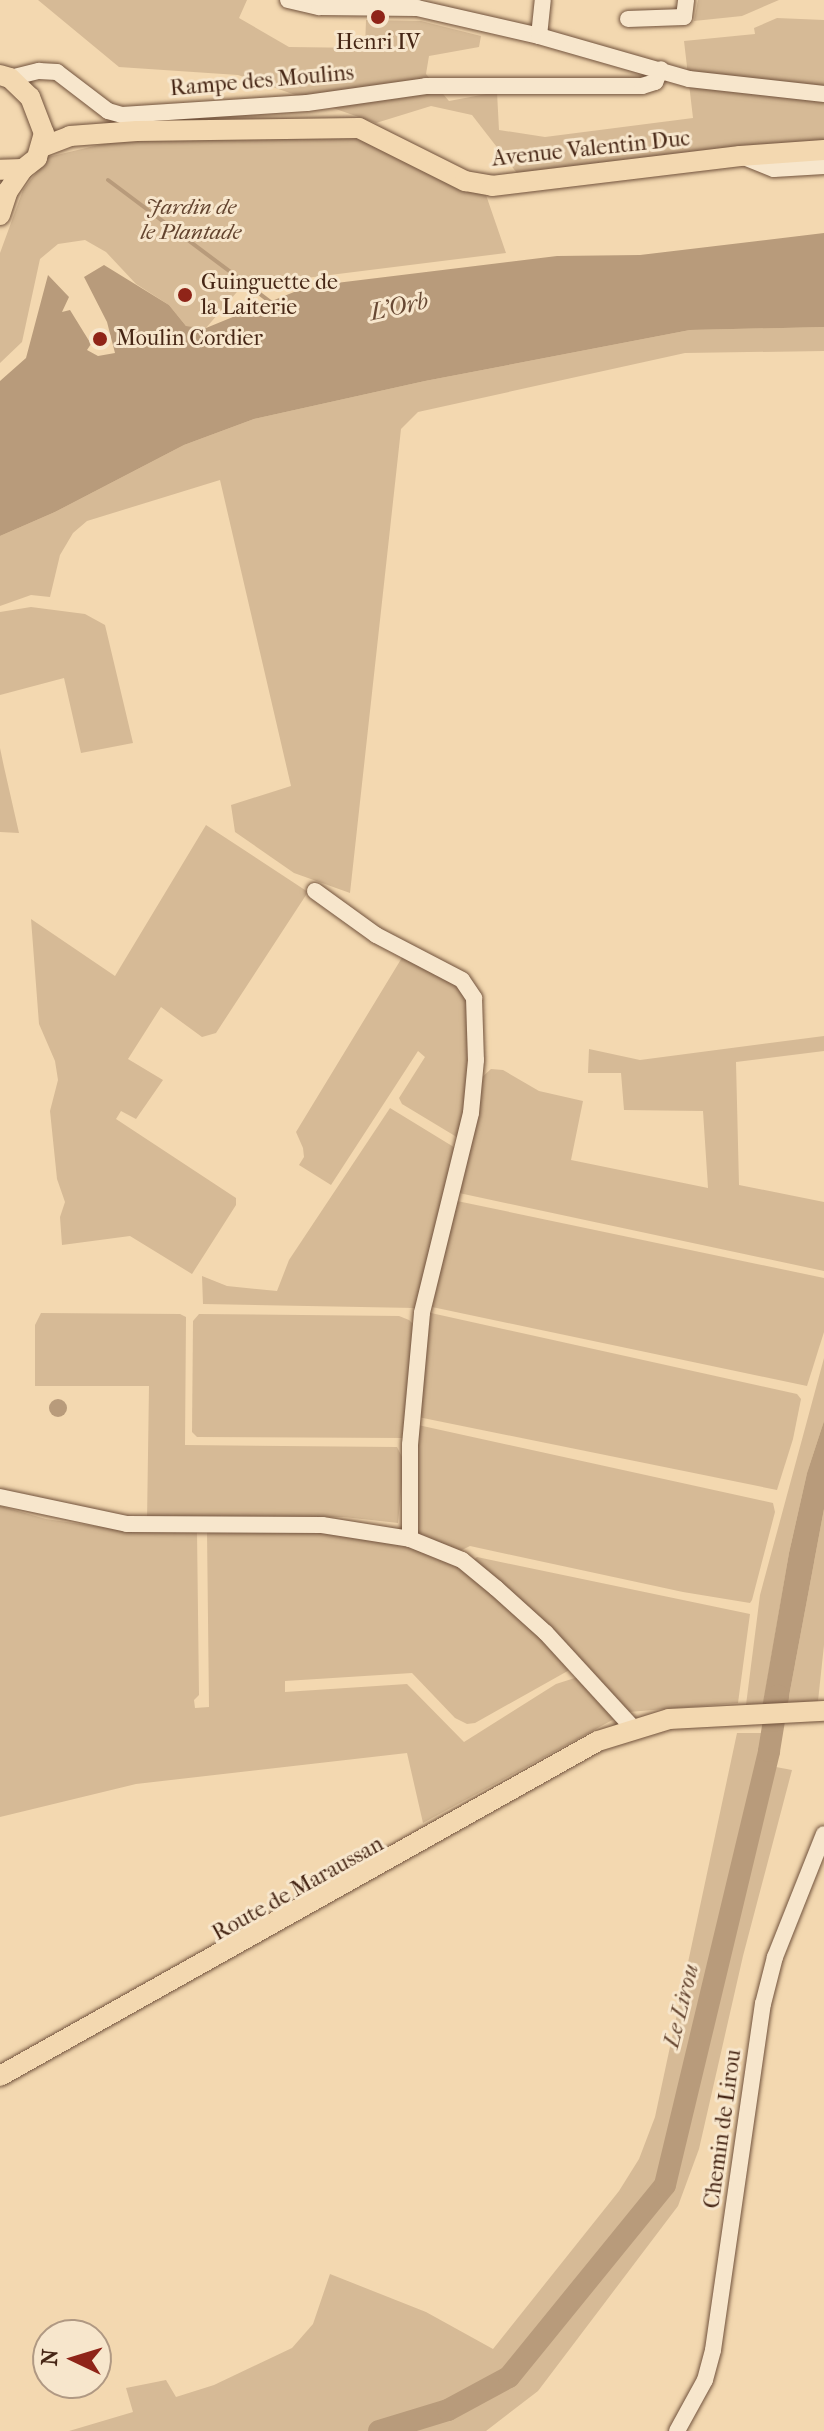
<!DOCTYPE html>
<style>
body{margin:0}
#map{position:relative;width:824px;height:2431px;overflow:hidden;background:#f3d8b0;font-family:"IM FELL French Canon",serif}
div>[style]{position:absolute}
.green>*{inset:0;background:#d6ba96}
.water>*{inset:0;background:#b89b7b}
.round{border-radius:50%}
.stream>*{height:4px;margin:-2px;padding:0 2px;transform-origin:2px;border-radius:2px;background:#b89b7b}
.river>*{height:22px;margin:-11px;padding:0 11px;transform-origin:11px;border-radius:11px;background:#b89b7b}
.roads{filter:drop-shadow(0 0 2px #71523c) drop-shadow(0 0 2px #71523c)}
.minor>*{height:16px;margin:-8px;padding:0 8px;transform-origin:8px;border-radius:8px;background:#f7e6cc}
.major>*{height:20px;margin:-10px;padding:0 10px;transform-origin:10px;border-radius:10px;background:#f3d8b0}
.dots>*{width:22px;height:22px;translate:-50% -50%;box-sizing:border-box;border:4px solid #f7e6cc;border-radius:50%}
span{translate:-50% -50%;white-space:nowrap;text-align:center;line-height:1.15;-webkit-text-stroke:6px #f7e6cc;paint-order:stroke}
.poi-label{font-size:22px;color:#462615}
.left{translate:0 -50%;text-align:left}
.street-label{font-size:22px;color:#462615}
.park-label{font-size:22px;color:#63442f;font-style:italic}
.water-label{font-size:24px;color:#684934;font-style:italic}
.north{position:absolute;left:32px;top:2319px;width:80px;height:80px;box-sizing:border-box;background:#f7e6cc;border:2px solid #b09983;border-radius:50%;rotate:274deg;font-size:22px;font-weight:700;line-height:32px;text-align:center;color:#462615}
.north::after{content:'';display:block;margin:auto;width:28px;height:36px;background:#8f2418;clip-path:polygon(50% 0,100% 100%,50% 72%,0 100%)}
</style>
<div id="map">
<div class="green">
<div style="clip-path:polygon(38px 0,247px 0,239px 18px,289px 47px,365px 48px,366px 20px,421px 21px,481px 36px,479px 47px,429px 56px,426px 74px,449px 101px,497px 92px,499px 130px,545px 137px,693px 118px,684px 41px,755px 34px,754px 28px,777px 18px,824px 20px,824px 150px,524px 182px,472px 115px,431px 106px,376px 123px,238px 75px,119px 67px)"></div>
<div style="clip-path:polygon(698px 0,779px 0,742px 16px,694px 21px)"></div>
<div style="clip-path:polygon(355px 134px,451px 182px,486px 195px,506px 253px,242px 286px,206px 328px,186px 326px,169px 305px,136px 284px,106px 252px,85px 240px,58px 244px,40px 259px,22px 342px,0 363px,0 253px,23px 190px,48px 157px,137px 136px)"></div>
<div style="clip-path:polygon(824px 327px,824px 351px,685px 353px,418px 412px,401px 429px,350px 893px,294px 873px,235px 832px,231px 805px,291px 786px,220px 480px,87px 521px,73px 533px,60px 555px,50px 597px,31px 595px,0 606px,0 536px,55px 512px,184px 445px,254px 419px,425px 381px,690px 330px)"></div>
<div style="clip-path:polygon(31px 607px,85px 614px,105px 625px,133px 743px,81px 753px,64px 678px,0 695px,0 612px)"></div>
<div style="clip-path:polygon(0 748px,4px 767px,19px 833px,0 832px)"></div>
<div style="clip-path:polygon(206px 825px,308px 892px,216px 1033px,202px 1037px,161px 1007px,128px 1059px,163px 1080px,136px 1119px,121px 1111px,116px 1119px,236px 1198px,236px 1205px,192px 1274px,130px 1236px,62px 1245px,60px 1217px,65px 1202px,57px 1179px,50px 1111px,58px 1080px,55px 1061px,39px 1024px,31px 919px,115px 976px)"></div>
<div style="clip-path:polygon(403px 956px,459px 983px,477px 1007px,460px 1139px,402px 1104px,399px 1098px,425px 1057px,418px 1051px,331px 1185px,299px 1165px,304px 1157px,303px 1148px,296px 1132px)"></div>
<div style="clip-path:polygon(824px 1036px,824px 1051px,736px 1062px,739px 1185px,824px 1202px,824px 1271px,459px 1193px,481px 1078px,491px 1069px,503px 1070px,539px 1091px,583px 1101px,571px 1160px,708px 1188px,703px 1111px,624px 1110px,621px 1073px,588px 1073px,589px 1049px,640px 1060px)"></div>
<div style="clip-path:polygon(390px 1108px,457px 1149px,415px 1308px,203px 1304px,202px 1276px,227px 1286px,277px 1291px,289px 1260px)"></div>
<div style="clip-path:polygon(457px 1201px,824px 1278px,824px 1332px,807px 1386px,432px 1307px)"></div>
<div style="clip-path:polygon(41px 1313px,180px 1314px,186px 1317px,185px 1445px,397px 1447px,404px 1461px,398px 1523px,344px 1517px,147px 1521px,149px 1386px,35px 1386px,35px 1325px)"></div>
<div style="clip-path:polygon(431px 1313px,797px 1394px,801px 1399px,793px 1439px,777px 1490px,418px 1417px)"></div>
<div style="clip-path:polygon(199px 1314px,399px 1316px,409px 1320px,413px 1324px,404px 1438px,197px 1437px,192px 1432px,193px 1321px)"></div>
<div style="clip-path:polygon(824px 1358px,824px 1421px,807px 1473px,789px 1553px,763px 1705px,746px 1705px,760px 1595px)"></div>
<div style="clip-path:polygon(418px 1425px,773px 1503px,775px 1512px,752px 1600px,750px 1603px,683px 1592px,470px 1546px,456px 1553px,418px 1535px,414px 1516px)"></div>
<div style="clip-path:polygon(0 1506px,46px 1519px,94px 1526px,142px 1531px,197px 1530px,199px 1695px,194px 1700px,195px 1708px,209px 1707px,207px 1532px,284px 1527px,398px 1541px,462px 1567px,573px 1668px,475px 1723px,467px 1724px,455px 1718px,412px 1673px,285px 1681px,285px 1692px,407px 1684px,464px 1742px,556px 1684px,581px 1676px,616px 1718px,423px 1823px,407px 1753px,136px 1784px,0 1817px)"></div>
<div style="clip-path:polygon(824px 1509px,824px 1645px,818px 1701px,787px 1707px)"></div>
<div style="clip-path:polygon(477px 1557px,750px 1614px,738px 1703px,629px 1712px,526px 1609px,472px 1561px)"></div>
<div style="clip-path:polygon(737px 1733px,766px 1733px,722px 1931px,733px 1933px,776px 1767px,792px 1770px,743px 1956px,699px 2149px,678px 2206px,538px 2391px,486px 2431px,69px 2431px,133px 2412px,126px 2388px,166px 2380px,176px 2397px,214px 2385px,292px 2348px,313px 2324px,330px 2274px,426px 2312px,493px 2349px,619px 2191px,639px 2159px,655px 2117px)"></div>
</div>
<div class="water">
<div style="clip-path:polygon(824px 233px,824px 327px,690px 330px,425px 381px,254px 419px,184px 445px,55px 512px,0 536px,0 381px,26px 358px,48px 275px,69px 297px,62px 312px,70px 310px,91px 344px,87px 350px,98px 356px,115px 353px,107px 322px,84px 277px,104px 265px,169px 305px,186px 326px,206px 328px,294px 292px,328px 284px,557px 256px,640px 255px)"></div>
<div class="round" style="left:49px;top:1399px;width:18px;height:18px"></div>
<div style="clip-path:polygon(824px 1421px,824px 1509px,787px 1707px,762px 1708px,789px 1553px,807px 1473px)"></div>
</div>
<div class="stream">
<div style="left:108px;top:180px;width:205px;rotate:36.9deg"></div>
</div>
<div class="river">
<div style="left:379px;top:2431px;width:72px;rotate:-16.9deg"></div>
<div style="left:448px;top:2410px;width:69px;rotate:-28.4deg"></div>
<div style="left:509px;top:2377px;width:247px;rotate:-50.9deg"></div>
<div style="left:665px;top:2185px;width:446px;rotate:-76.5deg"></div>
<div style="left:769px;top:1751px;width:56px;rotate:-80.7deg"></div>
</div>
<div class="roads">
<div class="minor">
<div style="left:288px;top:0;width:32px;rotate:13deg"></div>
<div style="left:319px;top:7px;width:98px;rotate:0.6deg"></div>
<div style="left:417px;top:8px;width:125px;rotate:12.9deg"></div>
<div style="left:539px;top:36px;width:156px;rotate:16deg"></div>
<div style="left:689px;top:79px;width:136px;rotate:6.3deg"></div>
<div style="left:628px;top:19px;width:56px;rotate:-2deg"></div>
<div style="left:684px;top:17px;width:17px;rotate:-83deg"></div>
<div style="left:539px;top:36px;width:36px;rotate:-84deg"></div>
<div style="left:10px;top:78px;width:30px;rotate:-14deg"></div>
<div style="left:39px;top:71px;width:18px;rotate:3deg"></div>
<div style="left:57px;top:72px;width:64px;rotate:37.4deg"></div>
<div style="left:108px;top:111px;width:15px;rotate:16deg"></div>
<div style="left:122px;top:115px;width:185px;rotate:-3.7deg"></div>
<div style="left:307px;top:103px;width:120px;rotate:-8.1deg"></div>
<div style="left:426px;top:86px;width:216px"></div>
<div style="left:642px;top:86px;width:14px;rotate:-17deg"></div>
<div style="left:655px;top:82px;width:14px;rotate:-65deg"></div>
<div style="left:744px;top:157px;width:32px;rotate:22deg"></div>
<div style="left:774px;top:169px;width:50px;rotate:-3.4deg"></div>
<div style="left:315px;top:891px;width:75px;rotate:35.8deg"></div>
<div style="left:376px;top:935px;width:97px;rotate:27.6deg"></div>
<div style="left:462px;top:980px;width:22px;rotate:56deg"></div>
<div style="left:474px;top:998px;width:62px;rotate:88.2deg"></div>
<div style="left:476px;top:1060px;width:53px;rotate:95.4deg"></div>
<div style="left:471px;top:1113px;width:206px;rotate:103.8deg"></div>
<div style="left:422px;top:1313px;width:133px;rotate:95.2deg"></div>
<div style="left:410px;top:1445px;width:94px;rotate:90deg"></div>
<div style="left:410px;top:1539px;width:56px;rotate:22deg"></div>
<div style="left:462px;top:1560px;width:44px;rotate:39.5deg"></div>
<div style="left:496px;top:1588px;width:67px;rotate:42deg"></div>
<div style="left:546px;top:1633px;width:129px;rotate:47.5deg"></div>
<div style="left:0;top:1497px;width:130px;rotate:12deg"></div>
<div style="left:127px;top:1524px;width:195px;rotate:0.3deg"></div>
<div style="left:322px;top:1525px;width:89px;rotate:9deg"></div>
<div style="left:677px;top:2431px;width:58px;rotate:-61.2deg"></div>
<div style="left:705px;top:2380px;width:31px;rotate:-75deg"></div>
<div style="left:713px;top:2350px;width:350px;rotate:-81.8deg"></div>
<div style="left:763px;top:2004px;width:49px;rotate:-75.7deg"></div>
<div style="left:775px;top:1957px;width:132px;rotate:-68.3deg"></div>
</div>
<div class="major">
<div style="left:0;top:75px;width:10px;rotate:17deg"></div>
<div style="left:10px;top:78px;width:28px;rotate:44deg"></div>
<div style="left:30px;top:97px;width:39px;rotate:69deg"></div>
<div style="left:44px;top:133px;width:26px;rotate:106deg"></div>
<div style="left:37px;top:158px;width:18px;rotate:142deg"></div>
<div style="left:23px;top:169px;width:23px;rotate:178deg"></div>
<div style="left:42px;top:147px;width:30px;rotate:-21deg"></div>
<div style="left:70px;top:136px;width:67px;rotate:-4.3deg"></div>
<div style="left:137px;top:131px;width:222px;rotate:-0.8deg"></div>
<div style="left:359px;top:128px;width:119px;rotate:26.6deg"></div>
<div style="left:465px;top:181px;width:27px;rotate:10deg"></div>
<div style="left:492px;top:186px;width:250px;rotate:-6.9deg"></div>
<div style="left:740px;top:156px;width:84px;rotate:-4.1deg"></div>
<div style="left:0;top:215px;width:25px;rotate:-72deg"></div>
<div style="left:8px;top:191px;width:27px;rotate:-56deg"></div>
<div style="left:0;top:2076px;width:685px;rotate:-29.26deg"></div>
<div style="left:598px;top:1741px;width:74px;rotate:-17.2deg"></div>
<div style="left:669px;top:1719px;width:155px;rotate:-3deg"></div>
</div>
</div>
<div class="dots">
<div style="left:378px;top:17px;background:#8f2418"></div>
<div style="left:185px;top:295px;background:#8f2418"></div>
<div style="left:100px;top:339px;background:#8f2418"></div>
</div>
<div class="poi-label">
<span style="left:378px;top:43px">Henri IV</span>
<span class="left" style="left:201px;top:295px">Guinguette de<br>la Laiterie</span>
<span class="left" style="left:116px;top:339px">Moulin Cordier</span>
</div>
<div class="street-label">
<span style="left:262px;top:81px;rotate:-5deg">Rampe des Moulins</span>
<span style="left:591px;top:149px;rotate:-6deg">Avenue Valentin Duc</span>
<span style="left:298px;top:1889px;rotate:-29deg">Route de Maraussan</span>
<span style="left:723px;top:2129px;rotate:-82deg">Chemin de Lirou</span>
</div>
<div class="park-label">
<span style="left:191px;top:220px">Jardin de<br>le Plantade</span>
</div>
<div class="water-label">
<span style="left:399px;top:307px;rotate:-12deg">L'Orb</span>
<span style="left:681px;top:2006px;rotate:-76deg">Le Lirou</span>
</div>
<div class="north">N</div>
</div>
